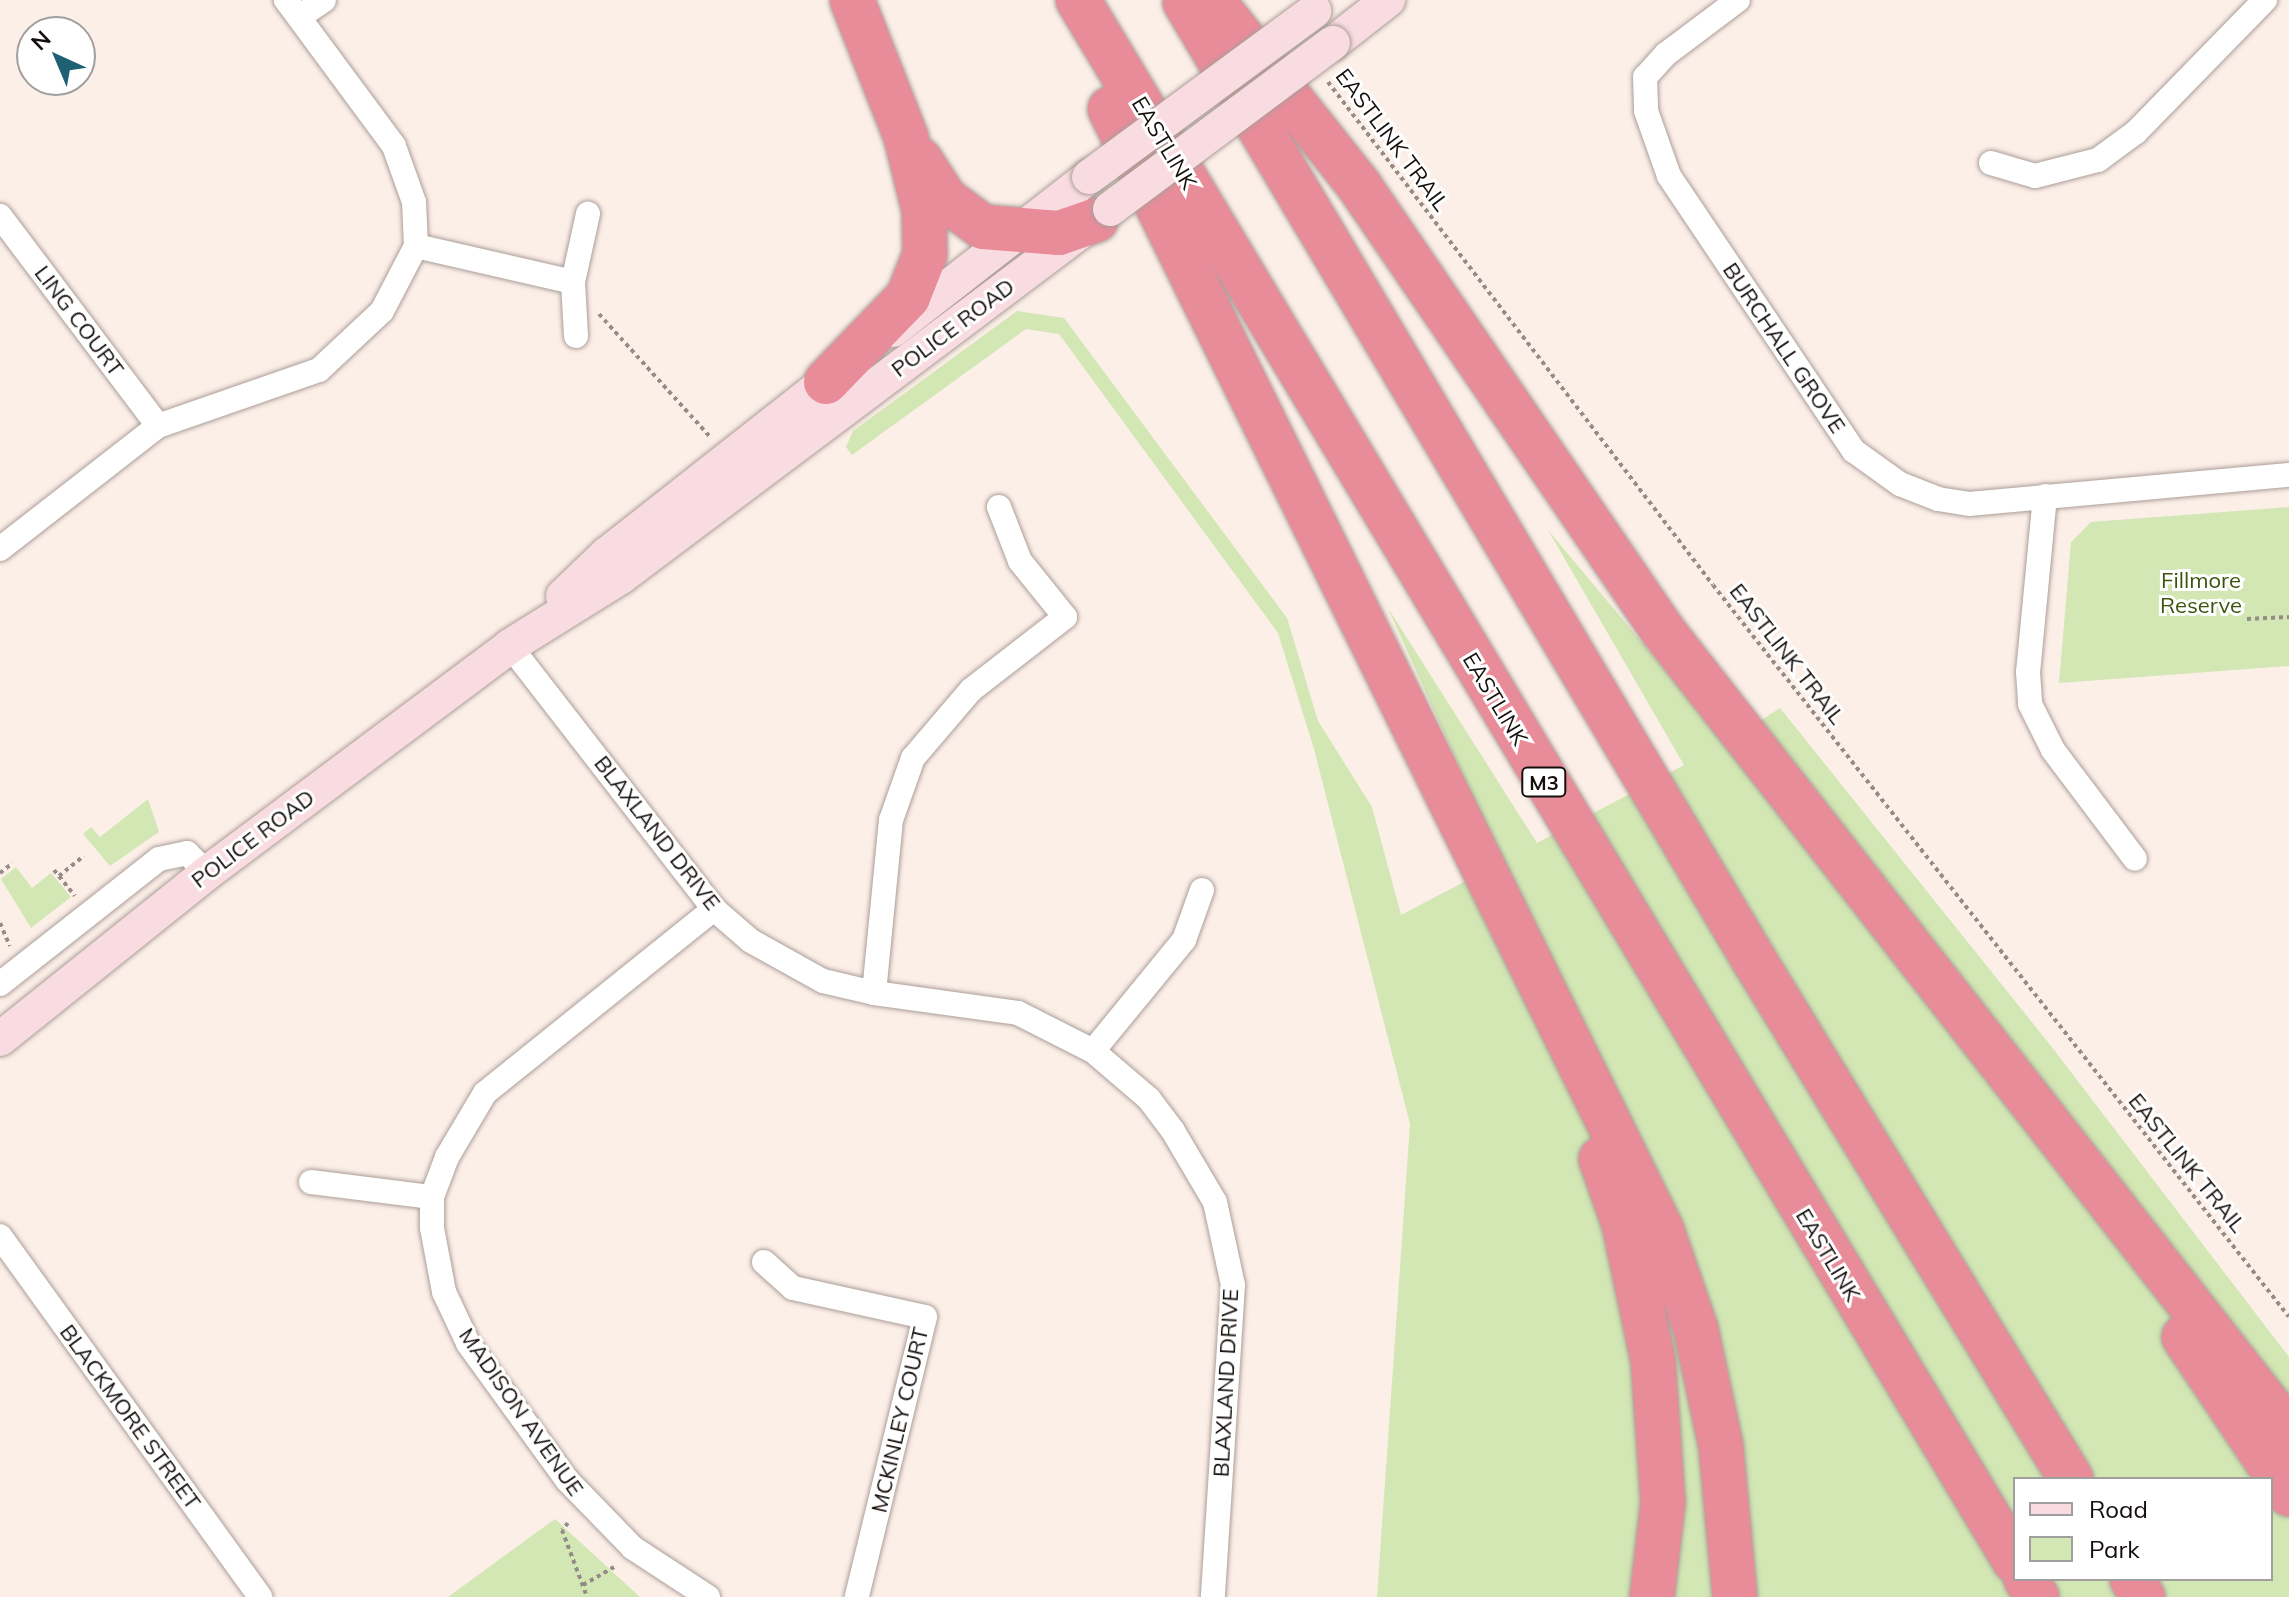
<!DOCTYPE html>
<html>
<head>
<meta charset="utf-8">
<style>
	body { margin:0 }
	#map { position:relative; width:2289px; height:1597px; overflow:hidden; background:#fcefe8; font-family:Mulish,sans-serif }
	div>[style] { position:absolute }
	.green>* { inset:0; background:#d2e7b3 }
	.path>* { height:4px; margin-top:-2px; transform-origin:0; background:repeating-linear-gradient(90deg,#958b87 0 4px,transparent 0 8px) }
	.roads { filter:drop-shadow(0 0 2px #ab9e98) drop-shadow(0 0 2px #ab9e98) }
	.street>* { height:24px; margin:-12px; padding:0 12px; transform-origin:12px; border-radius:12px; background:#fff }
	.secondary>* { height:34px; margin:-17px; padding:0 17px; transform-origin:17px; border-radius:17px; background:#f8dce1 }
	.highway>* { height:44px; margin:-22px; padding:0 22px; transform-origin:22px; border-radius:22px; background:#e98c9a }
	.bridges { filter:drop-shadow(0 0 2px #ab9e98) drop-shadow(0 0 2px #ab9e98) }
	.secondary-bridge>* { height:34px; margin:-17px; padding:0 17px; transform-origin:17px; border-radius:17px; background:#f8dce1 }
	span { translate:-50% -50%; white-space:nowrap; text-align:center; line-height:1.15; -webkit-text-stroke:6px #fff; paint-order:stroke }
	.shield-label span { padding:2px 6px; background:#fff; border:2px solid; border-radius:6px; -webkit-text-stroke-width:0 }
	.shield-label { font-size:20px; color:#140f0d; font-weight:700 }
	.street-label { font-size:22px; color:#140f0d }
	.park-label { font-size:22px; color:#3f530d }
	.legend { position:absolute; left:2013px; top:1477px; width:260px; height:104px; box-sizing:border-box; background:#fff; border:2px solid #a19f9e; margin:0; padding:10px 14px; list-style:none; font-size:24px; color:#140f0d }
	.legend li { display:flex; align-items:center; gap:16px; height:40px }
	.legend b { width:40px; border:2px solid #a19f9e }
	.north { position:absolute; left:16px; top:16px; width:80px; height:80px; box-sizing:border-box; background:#fff; border:2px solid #a19f9e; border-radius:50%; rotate:316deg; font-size:22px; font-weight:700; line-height:32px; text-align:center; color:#140f0d }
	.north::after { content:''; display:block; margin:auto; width:28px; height:36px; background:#1e6174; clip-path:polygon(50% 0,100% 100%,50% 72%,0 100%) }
</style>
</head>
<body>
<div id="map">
	<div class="green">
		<i style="clip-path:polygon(evenodd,1017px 311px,1064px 318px,1287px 618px,1318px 721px,1372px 807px,1401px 915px,1502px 862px,1388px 608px,1537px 843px,1684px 765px,1548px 530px,1726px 743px,1780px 708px,2051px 1046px,2289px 1357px,2289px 1597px,1377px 1597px,1410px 1124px,1314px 749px,1278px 633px,1059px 334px,1026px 329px,852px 455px,846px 447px,853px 431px,1017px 311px,2015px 1479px,2271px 1479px,2271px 1579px,2015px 1579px,2015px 1479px)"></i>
		<i style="clip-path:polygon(2289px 507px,2289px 666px,2059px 683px,2071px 542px,2091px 522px)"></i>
		<i style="clip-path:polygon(148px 799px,159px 832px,110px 866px,83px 834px,91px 827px,100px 837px)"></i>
		<i style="clip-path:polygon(16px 867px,32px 888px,51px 873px,71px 897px,31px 928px,1px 879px)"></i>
		<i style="clip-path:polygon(555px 1519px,640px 1597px,448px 1597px)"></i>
	</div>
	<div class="path">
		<i style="left:1328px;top:82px;width:633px;rotate:52.57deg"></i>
		<i style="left:1713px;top:585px;width:931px;rotate:51.8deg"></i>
		<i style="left:599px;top:314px;width:167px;rotate:47.9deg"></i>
		<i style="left:2247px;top:619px;width:42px;rotate:-2.7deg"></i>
		<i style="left:54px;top:870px;width:33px;rotate:51deg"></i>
		<i style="left:0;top:873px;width:16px;rotate:-38deg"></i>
		<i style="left:59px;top:876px;width:32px;rotate:-39deg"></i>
		<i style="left:0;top:923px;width:25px;rotate:67deg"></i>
		<i style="left:568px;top:1523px;width:9px;rotate:131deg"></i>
		<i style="left:562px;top:1530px;width:72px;rotate:69.5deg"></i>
		<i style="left:583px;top:1585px;width:36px;rotate:-30deg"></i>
	</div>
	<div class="roads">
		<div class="street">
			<i style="left:1738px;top:0;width:90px;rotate:143.1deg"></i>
			<i style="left:1666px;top:54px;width:31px;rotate:132deg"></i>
			<i style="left:1645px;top:77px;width:34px;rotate:88deg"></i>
			<i style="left:1646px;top:111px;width:69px;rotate:70.5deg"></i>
			<i style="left:1669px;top:176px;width:331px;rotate:56.1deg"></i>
			<i style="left:1854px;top:451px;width:57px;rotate:35.7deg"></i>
			<i style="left:1900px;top:484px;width:41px;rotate:21.5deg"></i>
			<i style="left:1938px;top:499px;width:31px;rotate:9deg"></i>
			<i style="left:1969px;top:504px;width:321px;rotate:-5.2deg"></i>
			<i style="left:299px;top:17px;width:30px;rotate:-34deg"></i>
			<i style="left:1991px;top:163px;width:46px;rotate:16.5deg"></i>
			<i style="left:2035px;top:176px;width:65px;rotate:-14.3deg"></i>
			<i style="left:2098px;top:160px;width:47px;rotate:-36.4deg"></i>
			<i style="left:2136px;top:132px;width:185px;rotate:-45.7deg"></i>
			<i style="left:0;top:216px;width:263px;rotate:53deg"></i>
			<i style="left:416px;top:246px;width:161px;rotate:12.9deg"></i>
			<i style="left:576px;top:336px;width:54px;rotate:-93.2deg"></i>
			<i style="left:573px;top:282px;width:70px;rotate:-77.6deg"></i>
			<i style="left:2045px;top:496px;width:177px;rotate:95.5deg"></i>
			<i style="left:2028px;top:672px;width:32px;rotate:86deg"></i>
			<i style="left:2030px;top:704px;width:51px;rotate:63.4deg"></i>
			<i style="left:2053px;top:750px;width:136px;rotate:53deg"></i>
			<i style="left:0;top:549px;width:200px;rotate:-37.9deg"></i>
			<i style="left:158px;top:426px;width:170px;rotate:-19.2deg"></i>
			<i style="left:319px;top:370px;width:86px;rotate:-43.1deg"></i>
			<i style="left:382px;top:311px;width:73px;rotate:-62.4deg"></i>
			<i style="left:416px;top:246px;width:44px;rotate:-92.6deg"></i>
			<i style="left:414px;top:202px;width:59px;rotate:-109.7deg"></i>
			<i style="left:394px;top:146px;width:182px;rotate:-126.5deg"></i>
			<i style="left:510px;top:646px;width:333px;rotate:52.2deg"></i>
			<i style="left:714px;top:909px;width:49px;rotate:40.9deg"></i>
			<i style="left:751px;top:941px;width:82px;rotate:29.1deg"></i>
			<i style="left:823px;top:981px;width:52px;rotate:13.2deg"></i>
			<i style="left:874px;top:993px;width:145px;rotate:7.9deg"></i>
			<i style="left:1018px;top:1013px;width:84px;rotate:26.9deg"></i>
			<i style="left:1093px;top:1051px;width:74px;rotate:40.6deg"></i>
			<i style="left:1149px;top:1099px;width:40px;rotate:53deg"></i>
			<i style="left:1173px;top:1131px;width:82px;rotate:59.4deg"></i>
			<i style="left:1215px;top:1202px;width:85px;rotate:77.8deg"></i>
			<i style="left:1233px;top:1285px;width:313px;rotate:93.7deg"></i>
			<i style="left:0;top:984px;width:202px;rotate:-38.2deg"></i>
			<i style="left:159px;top:859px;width:29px;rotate:-12deg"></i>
			<i style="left:187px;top:853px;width:28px;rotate:45deg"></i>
			<i style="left:874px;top:993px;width:174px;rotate:-84.4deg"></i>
			<i style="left:891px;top:820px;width:66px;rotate:-70.5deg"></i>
			<i style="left:913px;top:758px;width:89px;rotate:-49.5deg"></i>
			<i style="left:971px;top:690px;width:119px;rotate:-37.8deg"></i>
			<i style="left:1065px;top:617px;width:72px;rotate:-128.8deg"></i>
			<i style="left:1020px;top:561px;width:58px;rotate:-111.3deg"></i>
			<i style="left:1093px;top:1051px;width:144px;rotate:-50.7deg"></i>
			<i style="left:1184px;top:940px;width:53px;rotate:-70.2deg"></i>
			<i style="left:311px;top:1182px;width:122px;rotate:7.1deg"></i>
			<i style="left:0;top:1236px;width:445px;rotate:54.2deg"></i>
			<i style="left:764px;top:1262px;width:39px;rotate:42deg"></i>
			<i style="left:793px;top:1288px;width:135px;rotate:12.4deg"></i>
			<i style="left:925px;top:1317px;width:288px;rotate:103.7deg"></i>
			<i style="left:708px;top:1597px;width:90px;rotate:-146.8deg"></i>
			<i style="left:633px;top:1548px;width:95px;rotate:-134.1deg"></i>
			<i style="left:567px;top:1480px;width:169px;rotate:-125.9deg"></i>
			<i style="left:468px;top:1343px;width:56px;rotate:-115.2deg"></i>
			<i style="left:444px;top:1292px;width:65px;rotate:-100.6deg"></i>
			<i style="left:432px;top:1228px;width:31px;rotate:-90deg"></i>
			<i style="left:432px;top:1197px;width:43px;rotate:-69.4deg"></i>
			<i style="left:447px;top:1157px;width:74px;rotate:-59.3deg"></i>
			<i style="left:485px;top:1093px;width:294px;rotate:-38.8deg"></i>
		</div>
		<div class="secondary">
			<i style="left:1333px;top:43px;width:70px;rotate:-38deg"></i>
			<i style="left:893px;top:330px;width:249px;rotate:-38deg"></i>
			<i style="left:563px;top:596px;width:61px;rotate:-43.7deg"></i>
			<i style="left:607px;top:554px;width:303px;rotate:-38.2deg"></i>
			<i style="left:0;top:1039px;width:265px;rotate:-38.7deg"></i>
			<i style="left:207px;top:873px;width:379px;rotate:-36.8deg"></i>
			<i style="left:510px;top:646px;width:131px;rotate:-31.9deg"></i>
			<i style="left:621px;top:577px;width:584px;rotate:-36.93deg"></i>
		</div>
		<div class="highway">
			<i style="left:1078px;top:0;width:1821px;rotate:59.03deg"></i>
			<i style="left:1212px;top:0;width:238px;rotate:51.6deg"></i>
			<i style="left:1360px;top:187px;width:538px;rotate:55.69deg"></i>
			<i style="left:1663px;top:631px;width:1016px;rotate:51.96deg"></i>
			<i style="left:1185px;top:2px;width:1114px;rotate:59.29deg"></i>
			<i style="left:1754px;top:960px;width:608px;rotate:58.58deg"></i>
			<i style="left:1110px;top:109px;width:1250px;rotate:63.8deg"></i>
			<i style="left:1662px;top:1231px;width:105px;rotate:71deg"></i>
			<i style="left:1696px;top:1330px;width:120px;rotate:77.9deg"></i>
			<i style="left:1721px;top:1447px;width:151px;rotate:84.7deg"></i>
			<i style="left:920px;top:160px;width:46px;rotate:57.3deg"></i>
			<i style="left:945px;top:199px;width:47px;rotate:36.4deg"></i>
			<i style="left:983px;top:227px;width:76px;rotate:4.5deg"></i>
			<i style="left:1059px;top:233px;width:39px;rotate:-19deg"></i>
			<i style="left:826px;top:382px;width:118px;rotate:-46deg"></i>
			<i style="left:908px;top:297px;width:46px;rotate:-68.4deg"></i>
			<i style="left:925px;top:254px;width:44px;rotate:-91.3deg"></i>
			<i style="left:924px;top:210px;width:75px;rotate:-103.9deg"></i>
			<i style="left:906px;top:137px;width:147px;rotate:-111.5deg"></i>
			<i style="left:1601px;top:1159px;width:69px;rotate:70.5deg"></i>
			<i style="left:1624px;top:1224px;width:139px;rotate:78deg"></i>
			<i style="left:1653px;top:1360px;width:142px;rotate:86deg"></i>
			<i style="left:1663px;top:1502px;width:96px;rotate:96.6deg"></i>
			<i style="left:2184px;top:1337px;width:189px;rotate:56.2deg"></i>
			<i style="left:2026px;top:1579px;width:21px;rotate:59deg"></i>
			<i style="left:2132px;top:1579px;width:21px;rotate:59deg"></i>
		</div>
	</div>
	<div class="bridges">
		<div class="secondary-bridge">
			<i style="left:1089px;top:177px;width:280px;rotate:-36.4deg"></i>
			<i style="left:1110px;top:209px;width:278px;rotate:-36.7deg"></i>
		</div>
	</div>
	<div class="shield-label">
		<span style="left:1544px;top:782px">M3</span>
	</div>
	<div class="street-label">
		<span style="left:1392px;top:140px;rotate:53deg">EASTLINK TRAIL</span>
		<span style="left:1164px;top:143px;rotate:59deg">EASTLINK</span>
		<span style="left:79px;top:321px;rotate:53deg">LING COURT</span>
		<span style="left:953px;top:328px;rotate:-37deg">POLICE ROAD</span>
		<span style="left:1784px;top:348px;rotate:56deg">BURCHALL GROVE</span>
		<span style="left:1787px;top:654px;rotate:52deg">EASTLINK TRAIL</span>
		<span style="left:1495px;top:699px;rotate:59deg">EASTLINK</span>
		<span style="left:657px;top:833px;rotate:52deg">BLAXLAND DRIVE</span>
		<span style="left:253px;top:839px;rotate:-37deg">POLICE ROAD</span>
		<span style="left:2187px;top:1163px;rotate:51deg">EASTLINK TRAIL</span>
		<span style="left:1828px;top:1255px;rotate:59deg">EASTLINK</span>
		<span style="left:1226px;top:1383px;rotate:-87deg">BLAXLAND DRIVE</span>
		<span style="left:521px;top:1412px;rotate:55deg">MADISON AVENUE</span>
		<span style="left:130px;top:1417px;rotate:54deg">BLACKMORE STREET</span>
		<span style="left:900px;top:1420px;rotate:-77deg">MCKINLEY COURT</span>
	</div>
	<div class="park-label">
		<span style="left:2201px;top:593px">Fillmore<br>Reserve</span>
	</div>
	<ul class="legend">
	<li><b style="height:10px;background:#f8dce1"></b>Road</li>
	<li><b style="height:22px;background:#d2e7b3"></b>Park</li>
	</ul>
	<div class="north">N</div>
</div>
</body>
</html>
